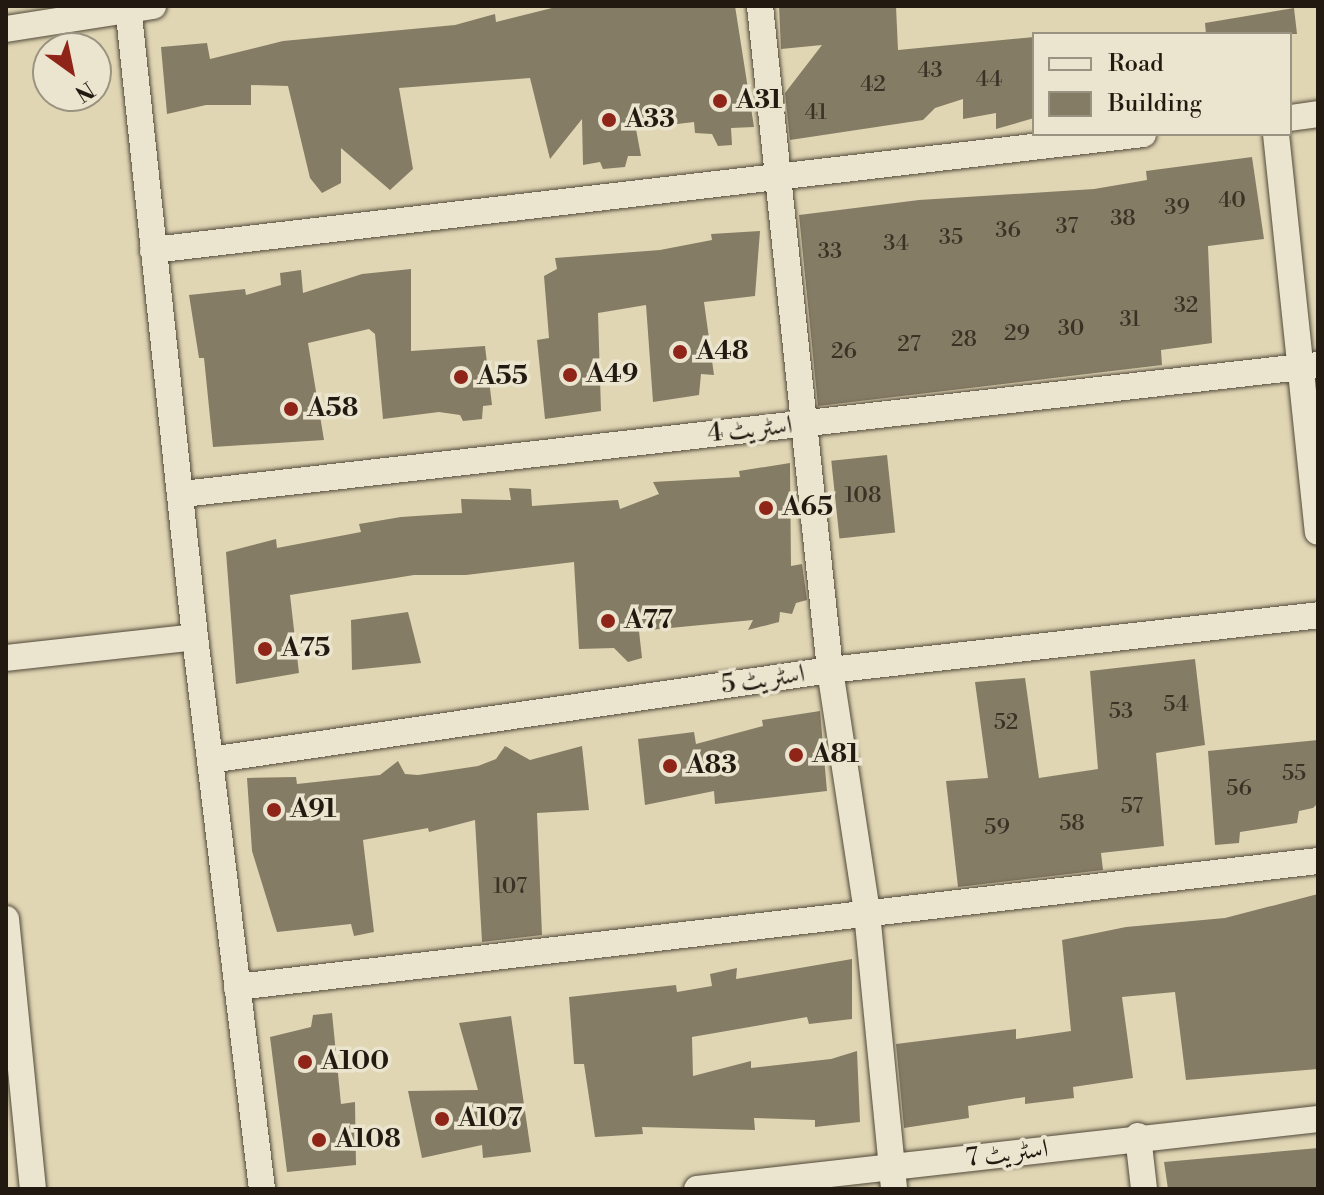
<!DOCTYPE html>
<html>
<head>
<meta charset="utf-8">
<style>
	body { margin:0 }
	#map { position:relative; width:1324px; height:1195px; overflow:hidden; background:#e0d6b4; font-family:"Libre Bodoni",Amiri,serif }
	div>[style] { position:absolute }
	.building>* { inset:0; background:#857c66; transform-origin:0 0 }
	.roads { filter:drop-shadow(0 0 2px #52493a) drop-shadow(0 0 2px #52493a) }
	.minor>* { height:26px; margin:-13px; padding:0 13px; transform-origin:13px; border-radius:13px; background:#ebe4ce }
	.dots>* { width:22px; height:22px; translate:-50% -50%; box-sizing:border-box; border:4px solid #ebe4ce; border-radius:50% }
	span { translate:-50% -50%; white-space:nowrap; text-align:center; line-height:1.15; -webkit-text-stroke:7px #ebe4ce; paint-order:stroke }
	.number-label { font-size:22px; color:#3b3226 }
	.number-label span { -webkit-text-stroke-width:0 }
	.poi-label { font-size:26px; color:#221a11; font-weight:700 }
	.left { translate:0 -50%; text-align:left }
	.street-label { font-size:26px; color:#221a11 }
	.frame { position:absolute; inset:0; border:8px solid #221a11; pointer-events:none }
	.legend { position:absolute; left:1032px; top:32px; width:260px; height:104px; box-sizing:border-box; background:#ebe4ce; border:2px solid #9b9382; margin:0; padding:10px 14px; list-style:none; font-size:24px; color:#221a11 }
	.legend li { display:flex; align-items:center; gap:16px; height:40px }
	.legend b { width:40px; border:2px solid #9b9382 }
	.north { position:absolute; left:32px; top:32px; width:80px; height:80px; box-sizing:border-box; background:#ebe4ce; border:2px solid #9b9382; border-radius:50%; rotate:147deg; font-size:22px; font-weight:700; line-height:32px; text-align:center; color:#221a11 }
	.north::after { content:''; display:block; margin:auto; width:28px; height:36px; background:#8f2418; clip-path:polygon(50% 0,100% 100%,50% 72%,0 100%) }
</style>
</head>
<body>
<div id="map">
	<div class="building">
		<i style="clip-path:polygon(560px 6px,735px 6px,754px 127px,731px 128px,732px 145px,718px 146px,712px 134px,695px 133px,694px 122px,636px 129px,641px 156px,628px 156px,625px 167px,603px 169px,600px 162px,583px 165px,582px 119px,550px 159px,530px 78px,399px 88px,413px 169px,390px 190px,341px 148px,341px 183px,322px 193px,310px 178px,288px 86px,251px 85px,251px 105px,206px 105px,167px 114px,161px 47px,207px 43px,210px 59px,283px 41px,455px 25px,495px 14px,496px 22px)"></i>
		<i style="clip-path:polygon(779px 6px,896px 6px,898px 50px,1034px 37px,1034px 118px,996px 129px,996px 113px,963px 119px,963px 99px,935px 108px,923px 120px,790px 140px,785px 93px,822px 45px,781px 49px)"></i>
		<i style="clip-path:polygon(1294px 8px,1297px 34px,1206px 34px,1205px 23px)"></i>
		<i style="clip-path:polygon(1252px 157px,1264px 239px,1208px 246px,1212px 343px,1161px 350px,1162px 365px,818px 406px,799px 215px,919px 200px,1094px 189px,1147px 180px,1146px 171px)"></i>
		<i style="clip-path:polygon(760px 231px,755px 296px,704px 302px,714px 375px,701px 374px,699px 395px,653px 402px,646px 305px,598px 313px,601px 411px,545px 419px,537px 340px,549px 338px,544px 276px,557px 269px,555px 258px,660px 250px,712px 240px,711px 234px)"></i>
		<i style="clip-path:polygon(411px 269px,411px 351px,485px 346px,492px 405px,483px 406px,482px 419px,463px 421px,460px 415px,439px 412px,383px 419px,375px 334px,369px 329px,308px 343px,324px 440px,213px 447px,204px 358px,199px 358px,189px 295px,245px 289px,246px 295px,281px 285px,280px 273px,301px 270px,303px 293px,362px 274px)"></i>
		<i style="left:887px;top:455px;width:78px;height:56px;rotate:84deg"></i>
		<i style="clip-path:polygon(790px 463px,791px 566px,802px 564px,807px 600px,796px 603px,792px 614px,780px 612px,779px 622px,748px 630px,753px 620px,639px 631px,642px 658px,628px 662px,614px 648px,579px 649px,574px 562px,466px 575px,414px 575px,290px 595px,299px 673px,236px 684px,226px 552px,276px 539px,277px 548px,361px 532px,359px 524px,401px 517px,462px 513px,461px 499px,511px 500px,509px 488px,531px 489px,532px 506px,618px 500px,620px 509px,659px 494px,653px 482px,740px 477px,739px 471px)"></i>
		<i style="clip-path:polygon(408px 612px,421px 663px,352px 670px,351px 620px)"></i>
		<i style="clip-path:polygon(1195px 659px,1205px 745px,1156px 753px,1164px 846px,1101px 853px,1103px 870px,958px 887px,946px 781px,988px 778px,975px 682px,1025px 678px,1039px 778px,1098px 769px,1090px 671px)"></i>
		<i style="clip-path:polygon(820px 711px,827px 791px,715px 804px,714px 791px,645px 805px,638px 739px,694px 732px,696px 744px,763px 726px,762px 720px)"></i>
		<i style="clip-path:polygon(1318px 740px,1318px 803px,1313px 808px,1299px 811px,1297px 823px,1240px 832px,1239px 843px,1215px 845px,1208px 751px)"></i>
		<i style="clip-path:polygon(505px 746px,530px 760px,582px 746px,589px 810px,537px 813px,542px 935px,482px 942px,475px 820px,429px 832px,428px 828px,363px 840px,374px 932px,354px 936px,351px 924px,277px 932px,252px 851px,247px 778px,296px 777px,297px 784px,380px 775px,398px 761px,405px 774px,418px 775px,478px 766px,496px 759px)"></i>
		<i style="clip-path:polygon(1318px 894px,1318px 1069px,1186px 1080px,1175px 992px,1122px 997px,1133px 1078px,1073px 1087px,1074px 1098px,1025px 1104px,1025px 1097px,968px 1106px,969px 1118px,904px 1128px,896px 1044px,1016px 1029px,1016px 1039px,1071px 1031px,1062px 940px,1126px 927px,1225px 918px)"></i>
		<i style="clip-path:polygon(852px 959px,852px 1019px,809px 1024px,807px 1017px,692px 1037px,693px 1076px,751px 1061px,751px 1068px,831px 1059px,857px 1051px,860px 1122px,815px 1127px,815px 1120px,754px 1118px,755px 1130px,642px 1127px,643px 1134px,595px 1137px,584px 1064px,574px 1064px,569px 997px,676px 985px,677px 992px,712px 986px,710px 974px,737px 968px,736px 979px)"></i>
		<i style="clip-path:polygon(332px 1013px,341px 1104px,355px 1102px,356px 1165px,287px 1172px,270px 1037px,311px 1027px,313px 1015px)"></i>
		<i style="clip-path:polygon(511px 1016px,531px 1152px,483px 1158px,482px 1145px,422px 1158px,408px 1091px,478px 1090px,459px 1023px)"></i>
		<i style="clip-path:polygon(1318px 1148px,1318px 1189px,1168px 1189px,1164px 1162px)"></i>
	</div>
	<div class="roads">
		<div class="minor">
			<i style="left:128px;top:6px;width:635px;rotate:83.94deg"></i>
			<i style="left:195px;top:637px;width:556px;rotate:83.08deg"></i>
			<i style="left:760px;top:6px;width:668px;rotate:83.98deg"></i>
			<i style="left:830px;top:670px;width:246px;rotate:81.3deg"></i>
			<i style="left:867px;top:913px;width:277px;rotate:84.4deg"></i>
			<i style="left:6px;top:29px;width:149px;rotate:-8.9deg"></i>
			<i style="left:1290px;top:118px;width:28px;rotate:-8deg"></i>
			<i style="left:1276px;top:134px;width:400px;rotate:84deg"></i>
			<i style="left:153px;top:250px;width:997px;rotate:-6.68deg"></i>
			<i style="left:183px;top:494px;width:1142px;rotate:-6.48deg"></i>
			<i style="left:6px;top:658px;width:190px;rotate:-6.3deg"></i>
			<i style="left:210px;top:760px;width:626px;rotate:-8.26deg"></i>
			<i style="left:830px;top:670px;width:491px;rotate:-6.4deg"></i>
			<i style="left:6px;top:919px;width:271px;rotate:84.3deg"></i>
			<i style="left:237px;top:987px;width:1088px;rotate:-6.65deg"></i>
			<i style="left:1138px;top:1136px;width:53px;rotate:83.5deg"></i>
			<i style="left:697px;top:1189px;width:625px;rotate:-6.43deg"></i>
		</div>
	</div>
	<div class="dots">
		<i style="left:720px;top:101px;background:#8f2418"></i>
		<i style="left:609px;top:120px;background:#8f2418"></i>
		<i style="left:680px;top:352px;background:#8f2418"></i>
		<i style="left:570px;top:375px;background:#8f2418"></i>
		<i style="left:461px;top:377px;background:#8f2418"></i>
		<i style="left:291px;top:409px;background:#8f2418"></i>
		<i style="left:766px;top:508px;background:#8f2418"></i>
		<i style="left:608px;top:621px;background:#8f2418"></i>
		<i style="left:265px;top:649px;background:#8f2418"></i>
		<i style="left:796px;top:755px;background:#8f2418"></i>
		<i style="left:670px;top:766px;background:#8f2418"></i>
		<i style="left:274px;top:810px;background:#8f2418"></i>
		<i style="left:305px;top:1062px;background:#8f2418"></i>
		<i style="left:442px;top:1119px;background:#8f2418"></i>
		<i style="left:319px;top:1140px;background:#8f2418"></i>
	</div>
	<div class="number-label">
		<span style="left:930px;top:71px">43</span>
		<span style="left:989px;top:80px">44</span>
		<span style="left:873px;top:85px">42</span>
		<span style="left:816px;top:113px">41</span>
		<span style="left:1232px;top:201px">40</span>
		<span style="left:1177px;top:208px">39</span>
		<span style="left:1123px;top:219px">38</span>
		<span style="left:1067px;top:227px">37</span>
		<span style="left:1008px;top:231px">36</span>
		<span style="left:951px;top:238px">35</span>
		<span style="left:896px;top:244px">34</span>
		<span style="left:830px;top:252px">33</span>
		<span style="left:1186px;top:306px">32</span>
		<span style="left:1130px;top:320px">31</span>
		<span style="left:1071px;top:329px">30</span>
		<span style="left:1017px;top:334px">29</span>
		<span style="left:964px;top:340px">28</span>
		<span style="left:909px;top:345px">27</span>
		<span style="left:844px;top:352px">26</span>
		<span style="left:863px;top:496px">108</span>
		<span style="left:1176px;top:705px">54</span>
		<span style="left:1121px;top:712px">53</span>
		<span style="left:1006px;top:723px">52</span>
		<span style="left:1294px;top:774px">55</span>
		<span style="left:1239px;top:789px">56</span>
		<span style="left:1132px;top:807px">57</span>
		<span style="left:1072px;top:824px">58</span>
		<span style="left:997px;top:828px">59</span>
		<span style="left:510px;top:887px">107</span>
	</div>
	<div class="poi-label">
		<span class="left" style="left:736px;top:101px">A31</span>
		<span class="left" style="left:625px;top:120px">A33</span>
		<span class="left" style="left:696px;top:352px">A48</span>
		<span class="left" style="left:586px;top:375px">A49</span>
		<span class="left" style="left:477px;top:377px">A55</span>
		<span class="left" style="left:307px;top:409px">A58</span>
		<span class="left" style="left:782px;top:508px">A65</span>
		<span class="left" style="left:624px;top:621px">A77</span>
		<span class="left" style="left:281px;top:649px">A75</span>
		<span class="left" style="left:812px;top:755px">A81</span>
		<span class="left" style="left:686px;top:766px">A83</span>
		<span class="left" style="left:290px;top:810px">A91</span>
		<span class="left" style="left:321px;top:1062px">A100</span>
		<span class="left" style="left:458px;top:1119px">A107</span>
		<span class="left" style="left:335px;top:1140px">A108</span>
	</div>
	<div class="street-label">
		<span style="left:750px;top:430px;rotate:-6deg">اسٹریٹ 4</span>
		<span style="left:763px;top:680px;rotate:-8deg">اسٹریٹ 5</span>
		<span style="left:1007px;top:1154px;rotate:-7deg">اسٹریٹ 7</span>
	</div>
	<div class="frame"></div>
	<ul class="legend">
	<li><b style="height:10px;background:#ebe4ce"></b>Road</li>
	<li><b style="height:22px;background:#857c66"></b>Building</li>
	</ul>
	<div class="north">N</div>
</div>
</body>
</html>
